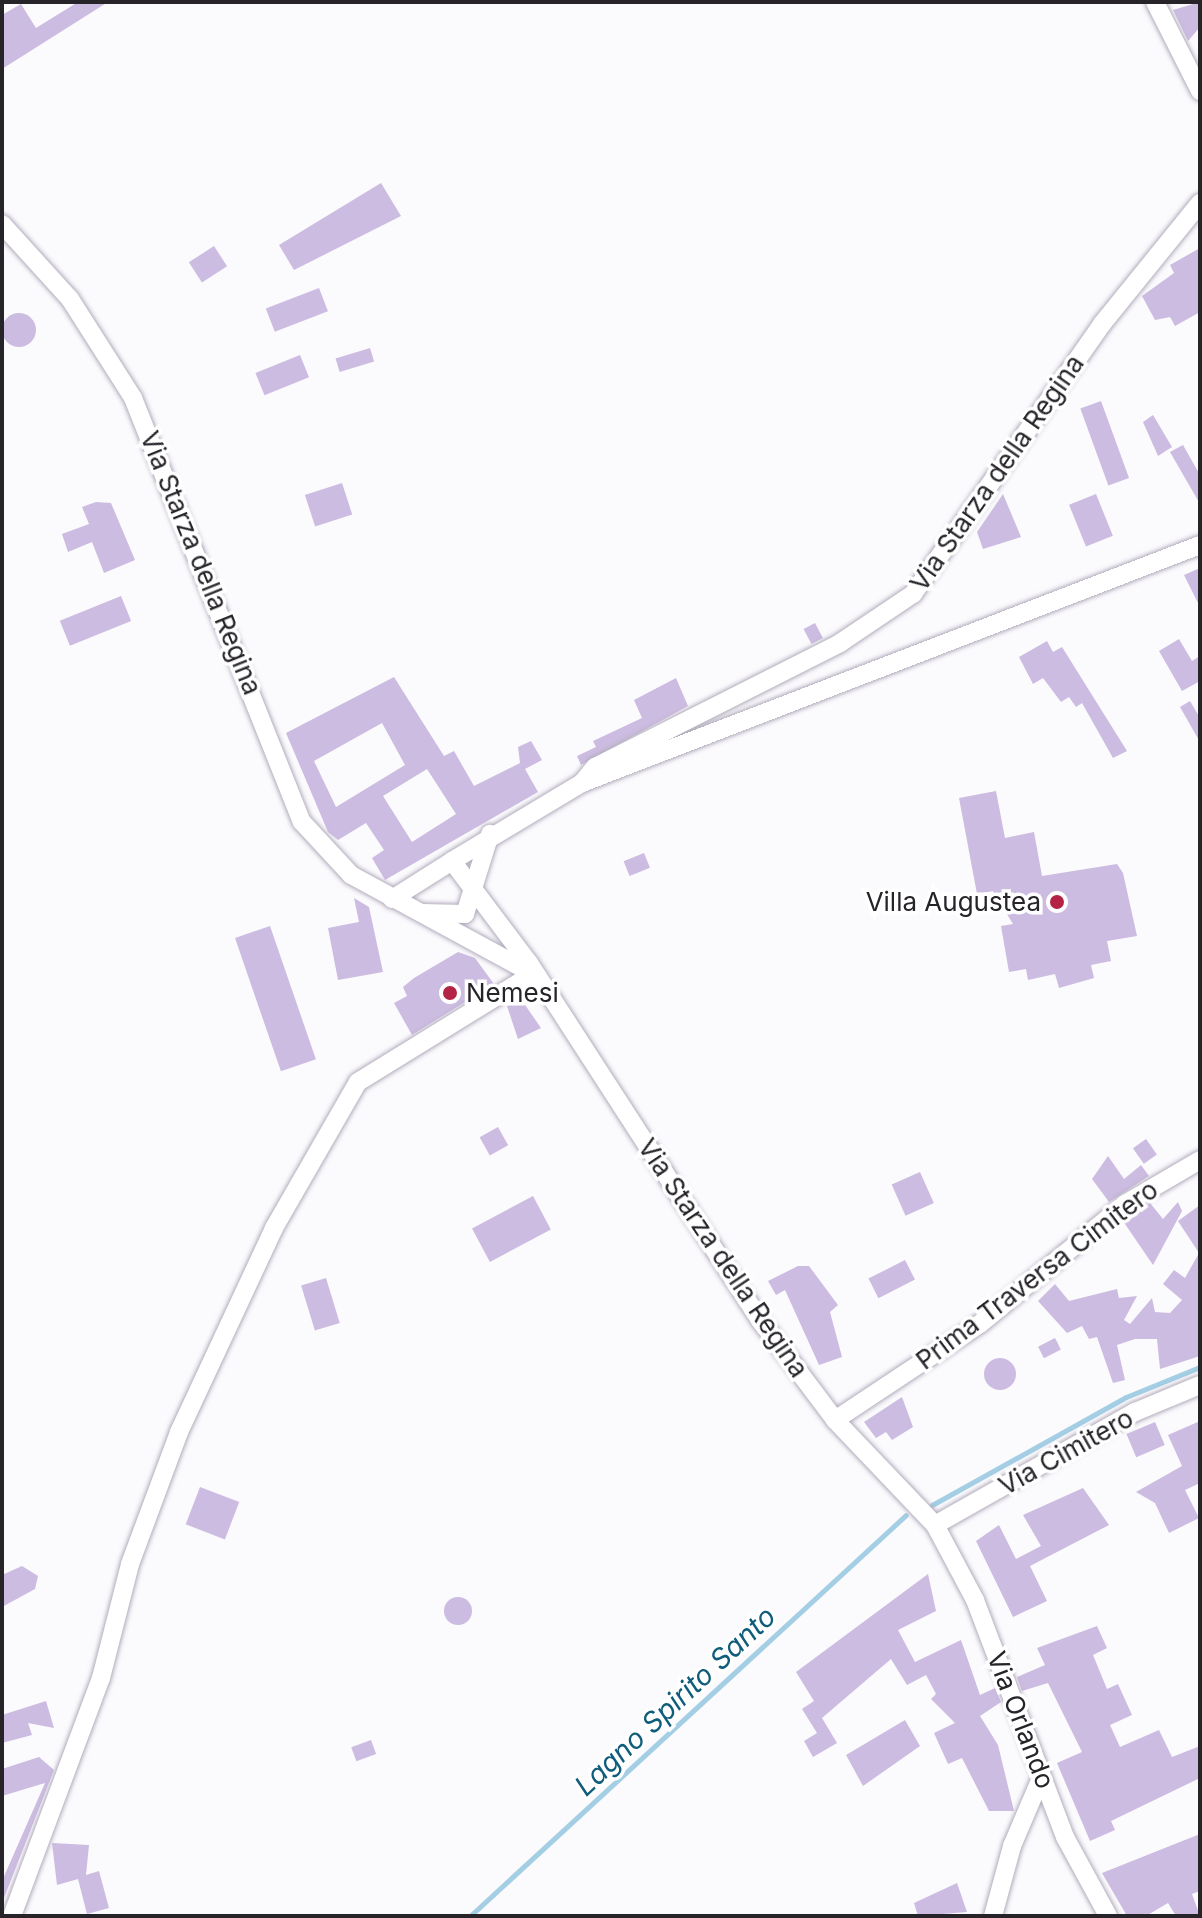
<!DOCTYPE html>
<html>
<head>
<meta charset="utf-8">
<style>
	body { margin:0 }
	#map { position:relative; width:1202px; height:1918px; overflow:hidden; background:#fbfafd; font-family:Inter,sans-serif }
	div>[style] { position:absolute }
	.stream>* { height:5px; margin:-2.5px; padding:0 2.5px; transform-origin:2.5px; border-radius:2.5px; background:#a3cee4 }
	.building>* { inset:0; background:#ccbce1; transform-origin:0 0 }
	.round { border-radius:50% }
	.roads { filter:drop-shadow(0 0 2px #b2acbc) drop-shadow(0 0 2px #b2acbc) }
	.street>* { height:18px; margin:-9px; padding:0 9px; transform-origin:9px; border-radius:9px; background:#fff }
	.dots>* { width:22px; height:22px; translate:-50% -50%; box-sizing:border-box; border:4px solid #fff; border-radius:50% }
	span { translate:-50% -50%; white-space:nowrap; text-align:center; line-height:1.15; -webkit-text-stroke:7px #fff; paint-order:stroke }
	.street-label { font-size:26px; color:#262329 }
	.poi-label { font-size:26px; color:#262329 }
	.right { translate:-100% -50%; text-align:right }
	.left { translate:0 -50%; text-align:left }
	.water-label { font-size:28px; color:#0f5d7b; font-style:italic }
	.frame { position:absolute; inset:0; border:4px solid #262329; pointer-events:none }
</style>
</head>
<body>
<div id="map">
	<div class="stream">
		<i style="left:932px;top:1505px;width:222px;rotate:-29.1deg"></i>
		<i style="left:1126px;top:1397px;width:80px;rotate:-22.1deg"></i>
		<i style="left:470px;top:1916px;width:592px;rotate:-42.61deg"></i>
	</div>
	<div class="building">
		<i style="clip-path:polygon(78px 2px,108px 2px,2px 69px,2px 15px,21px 4px,36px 28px)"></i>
		<i style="clip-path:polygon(1200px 2px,1200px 27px,1188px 41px,1173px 10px)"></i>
		<i style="clip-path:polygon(381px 183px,401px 216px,294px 270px,279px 245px)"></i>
		<i style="left:214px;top:246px;width:24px;height:30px;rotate:57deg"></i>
		<i style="clip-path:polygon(1200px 248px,1200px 312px,1175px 326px,1170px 317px,1155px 320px,1142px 296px,1174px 273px,1170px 265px)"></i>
		<i style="left:319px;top:288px;width:25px;height:57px;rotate:69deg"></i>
		<i class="round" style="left:2px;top:313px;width:34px;height:34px"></i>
		<i style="left:370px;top:348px;width:14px;height:36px;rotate:73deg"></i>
		<i style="left:300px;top:355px;width:24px;height:48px;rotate:68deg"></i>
		<i style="left:1101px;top:401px;width:82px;height:22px;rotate:70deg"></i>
		<i style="clip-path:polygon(1153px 415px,1172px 447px,1158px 456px,1143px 422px)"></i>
		<i style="clip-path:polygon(1183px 445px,1200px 475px,1200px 504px,1170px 452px)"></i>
		<i style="left:342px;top:483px;width:33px;height:39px;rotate:72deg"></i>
		<i style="clip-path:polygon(1003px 494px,1021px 537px,983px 549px,977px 532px)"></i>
		<i style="left:1096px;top:494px;width:45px;height:29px;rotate:68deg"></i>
		<i style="clip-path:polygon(96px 502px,111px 503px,135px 560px,104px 573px,92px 542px,68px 552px,62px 534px,89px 524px,82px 507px)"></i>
		<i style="clip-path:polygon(1200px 568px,1200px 607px,1184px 575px)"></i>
		<i style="left:121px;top:596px;width:27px;height:66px;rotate:68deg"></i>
		<i style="left:815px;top:623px;width:17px;height:13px;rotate:62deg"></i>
		<i style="clip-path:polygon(1179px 639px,1192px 661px,1200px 656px,1200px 681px,1182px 691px,1159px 651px)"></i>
		<i style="clip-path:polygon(1047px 641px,1053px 652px,1062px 647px,1127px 751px,1113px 758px,1082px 703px,1076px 707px,1069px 697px,1061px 702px,1043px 678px,1033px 684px,1019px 657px)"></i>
		<i style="clip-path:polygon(evenodd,394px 677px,444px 756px,454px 751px,474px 786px,520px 763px,518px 747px,531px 741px,542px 760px,525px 769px,538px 792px,385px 880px,372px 858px,384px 850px,366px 823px,338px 840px,328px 832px,286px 733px,394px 677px,382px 723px,405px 765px,336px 807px,314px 761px,382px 723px,394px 677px,427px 769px,456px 814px,412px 842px,383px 796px,427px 769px)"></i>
		<i style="clip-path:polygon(676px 678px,688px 706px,581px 765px,577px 756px,596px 747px,593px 741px,642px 718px,634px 700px)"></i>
		<i style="clip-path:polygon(1190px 701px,1200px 718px,1200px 742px,1180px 707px)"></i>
		<i style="clip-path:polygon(996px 791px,1005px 838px,1034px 832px,1042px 876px,1117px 864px,1123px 873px,1137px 936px,1107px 941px,1111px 961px,1091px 965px,1094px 978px,1059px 988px,1055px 974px,1028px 980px,1026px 969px,1009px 972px,1001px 926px,1013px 924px,993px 891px,977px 894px,959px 798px)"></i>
		<i style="left:644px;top:853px;width:16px;height:22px;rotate:68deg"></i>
		<i style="clip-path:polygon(354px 898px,369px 907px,383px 972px,338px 980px,328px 928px,359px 922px)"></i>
		<i style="left:270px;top:926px;width:141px;height:37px;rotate:71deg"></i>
		<i style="clip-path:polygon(458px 952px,475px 958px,494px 984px,412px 1035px,394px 1003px,407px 996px,403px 987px,414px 978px)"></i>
		<i style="clip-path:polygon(521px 999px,541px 1028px,518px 1039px,507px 1006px)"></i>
		<i style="left:498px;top:1127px;width:21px;height:21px;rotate:61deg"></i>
		<i style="left:1146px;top:1139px;width:19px;height:16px;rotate:55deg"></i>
		<i style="clip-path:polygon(1108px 1156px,1124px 1179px,1141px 1165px,1149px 1176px,1109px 1202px,1092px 1179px)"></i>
		<i style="left:920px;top:1172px;width:34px;height:31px;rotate:66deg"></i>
		<i style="left:533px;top:1196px;width:38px;height:69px;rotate:62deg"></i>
		<i style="clip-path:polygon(1178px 1202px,1182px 1211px,1153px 1265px,1123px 1221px,1150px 1203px,1163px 1219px)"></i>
		<i style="clip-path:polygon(1200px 1205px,1200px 1356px,1160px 1369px,1157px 1339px,1135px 1339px,1117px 1345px,1125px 1380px,1113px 1383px,1097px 1337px,1089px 1339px,1082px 1326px,1067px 1333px,1038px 1301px,1055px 1284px,1069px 1301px,1117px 1289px,1119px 1298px,1137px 1296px,1124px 1320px,1130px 1324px,1152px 1298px,1155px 1312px,1170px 1313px,1182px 1300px,1163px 1284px,1174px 1270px,1185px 1278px,1199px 1253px,1178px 1221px)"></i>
		<i style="left:905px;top:1260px;width:22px;height:41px;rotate:63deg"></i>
		<i style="clip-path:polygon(798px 1266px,809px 1266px,838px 1305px,830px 1312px,842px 1357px,819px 1365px,785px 1290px,776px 1295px,768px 1281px)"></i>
		<i style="left:326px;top:1278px;width:47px;height:26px;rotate:73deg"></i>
		<i style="left:1055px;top:1338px;width:13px;height:19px;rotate:63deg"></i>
		<i class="round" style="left:984px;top:1358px;width:32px;height:32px"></i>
		<i style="clip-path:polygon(902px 1397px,913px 1427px,892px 1440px,886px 1432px,876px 1438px,864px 1422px)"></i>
		<i style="clip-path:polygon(1200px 1421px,1200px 1483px,1185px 1490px,1199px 1518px,1169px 1533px,1155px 1503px,1136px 1492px,1182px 1466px,1168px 1435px)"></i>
		<i style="left:1155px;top:1422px;width:25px;height:31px;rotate:67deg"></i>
		<i style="left:200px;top:1487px;width:42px;height:40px;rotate:21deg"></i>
		<i style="clip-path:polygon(1083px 1488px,1109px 1525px,1030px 1566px,1047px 1601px,1013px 1617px,976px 1541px,999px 1525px,1016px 1559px,1041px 1546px,1023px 1515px)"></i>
		<i style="clip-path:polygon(22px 1566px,38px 1576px,35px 1589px,2px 1607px,2px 1575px)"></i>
		<i style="clip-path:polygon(928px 1574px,936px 1611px,898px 1630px,915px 1662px,961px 1640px,980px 1695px,995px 1688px,1001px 1702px,980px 1716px,998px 1745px,1014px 1811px,989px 1811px,962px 1758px,948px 1764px,934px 1733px,955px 1723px,931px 1699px,936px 1694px,926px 1675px,907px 1685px,891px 1659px,822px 1718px,837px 1743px,813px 1757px,804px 1741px,817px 1733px,802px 1709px,814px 1701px,796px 1672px)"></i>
		<i class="round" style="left:444px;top:1597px;width:28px;height:28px"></i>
		<i style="clip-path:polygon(1097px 1626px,1107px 1648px,1093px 1655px,1107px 1689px,1118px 1684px,1132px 1715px,1110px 1725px,1120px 1747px,1159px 1730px,1172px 1757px,1200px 1746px,1200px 1778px,1111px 1821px,1115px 1830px,1090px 1841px,1057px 1763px,1082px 1752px,1048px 1683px,1022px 1691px,1017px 1677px,1045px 1665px,1037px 1648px)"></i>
		<i style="clip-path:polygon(46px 1701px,54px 1728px,28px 1723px,32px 1735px,2px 1743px,2px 1715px)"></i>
		<i style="clip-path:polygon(905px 1720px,920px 1746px,863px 1786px,846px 1755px)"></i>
		<i style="left:371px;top:1740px;width:15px;height:21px;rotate:70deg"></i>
		<i style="clip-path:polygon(39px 1757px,54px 1770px,2px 1903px,2px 1881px,45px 1783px,2px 1796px,2px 1769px)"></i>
		<i style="clip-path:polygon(1200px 1834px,1200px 1891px,1192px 1894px,1200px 1916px,1176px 1916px,1168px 1903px,1146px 1916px,1127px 1916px,1102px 1873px)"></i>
		<i style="clip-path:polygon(52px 1843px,89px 1845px,86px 1875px,99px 1871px,109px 1908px,87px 1914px,78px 1879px,57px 1885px)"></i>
		<i style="clip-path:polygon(957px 1883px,967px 1912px,918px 1916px,914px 1903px)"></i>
	</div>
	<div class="roads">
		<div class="street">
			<i style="left:1155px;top:2px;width:100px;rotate:63.2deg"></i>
			<i style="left:2px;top:224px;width:101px;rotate:47.8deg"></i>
			<i style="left:70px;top:299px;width:117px;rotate:57.5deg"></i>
			<i style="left:133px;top:398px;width:456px;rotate:68.3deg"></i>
			<i style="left:302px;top:822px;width:72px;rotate:47.2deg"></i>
			<i style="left:351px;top:875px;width:207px;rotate:28.5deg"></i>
			<i style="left:582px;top:783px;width:21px;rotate:-51deg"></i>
			<i style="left:595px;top:767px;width:275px;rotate:-26.8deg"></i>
			<i style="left:840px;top:643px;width:88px;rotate:-33.9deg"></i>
			<i style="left:913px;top:594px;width:330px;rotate:-55deg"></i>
			<i style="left:1102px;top:324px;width:156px;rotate:-51deg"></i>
			<i style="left:452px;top:861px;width:152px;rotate:-31deg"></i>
			<i style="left:582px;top:783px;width:662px;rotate:-21.06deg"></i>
			<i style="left:392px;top:899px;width:71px;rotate:-32.3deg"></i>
			<i style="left:452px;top:861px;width:128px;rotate:53deg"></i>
			<i style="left:529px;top:963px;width:425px;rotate:57.1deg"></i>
			<i style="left:760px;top:1320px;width:125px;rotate:53.1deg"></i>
			<i style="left:835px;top:1420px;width:145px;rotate:46.4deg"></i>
			<i style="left:935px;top:1525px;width:85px;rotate:61.9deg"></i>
			<i style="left:975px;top:1600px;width:254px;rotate:69.2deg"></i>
			<i style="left:1065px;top:1837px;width:90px;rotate:61.4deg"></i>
			<i style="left:422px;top:913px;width:43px;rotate:1.3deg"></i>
			<i style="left:465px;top:914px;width:84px;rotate:-72.6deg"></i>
			<i style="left:835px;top:1420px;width:175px;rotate:-33.6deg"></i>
			<i style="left:981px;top:1323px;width:187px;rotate:-39.6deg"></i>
			<i style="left:1125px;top:1204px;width:87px;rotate:-30.4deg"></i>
			<i style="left:935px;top:1525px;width:230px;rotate:-29.5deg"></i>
			<i style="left:1135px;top:1412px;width:70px;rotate:-22.6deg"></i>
			<i style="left:12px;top:1916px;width:254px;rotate:-69.5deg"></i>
			<i style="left:101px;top:1678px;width:118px;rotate:-75.7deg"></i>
			<i style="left:130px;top:1564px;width:141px;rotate:-69.6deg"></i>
			<i style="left:179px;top:1432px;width:225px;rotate:-65deg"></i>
			<i style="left:274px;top:1228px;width:168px;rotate:-60.1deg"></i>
			<i style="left:358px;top:1082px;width:206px;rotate:-31.7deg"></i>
			<i style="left:993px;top:1916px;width:73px;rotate:-74.8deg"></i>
			<i style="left:1012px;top:1846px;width:74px;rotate:-66.9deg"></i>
		</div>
	</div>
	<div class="dots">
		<i style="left:1057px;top:902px;background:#b42245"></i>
		<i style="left:450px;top:993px;background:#b42245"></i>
	</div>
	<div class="street-label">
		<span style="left:997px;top:473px;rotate:-55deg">Via Starza della Regina</span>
		<span style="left:201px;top:563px;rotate:68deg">Via Starza della Regina</span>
		<span style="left:723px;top:1258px;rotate:56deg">Via Starza della Regina</span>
		<span style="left:1037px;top:1275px;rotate:-37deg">Prima Traversa Cimitero</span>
		<span style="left:1066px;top:1452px;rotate:-29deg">Via Cimitero</span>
		<span style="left:1021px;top:1720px;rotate:69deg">Via Orlando</span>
	</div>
	<div class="poi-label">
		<span class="right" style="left:1041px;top:902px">Villa Augustea</span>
		<span class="left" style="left:466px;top:993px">Nemesi</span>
	</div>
	<div class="water-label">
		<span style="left:675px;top:1701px;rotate:-43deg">Lagno Spirito Santo</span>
	</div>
	<div class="frame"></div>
</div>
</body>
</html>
